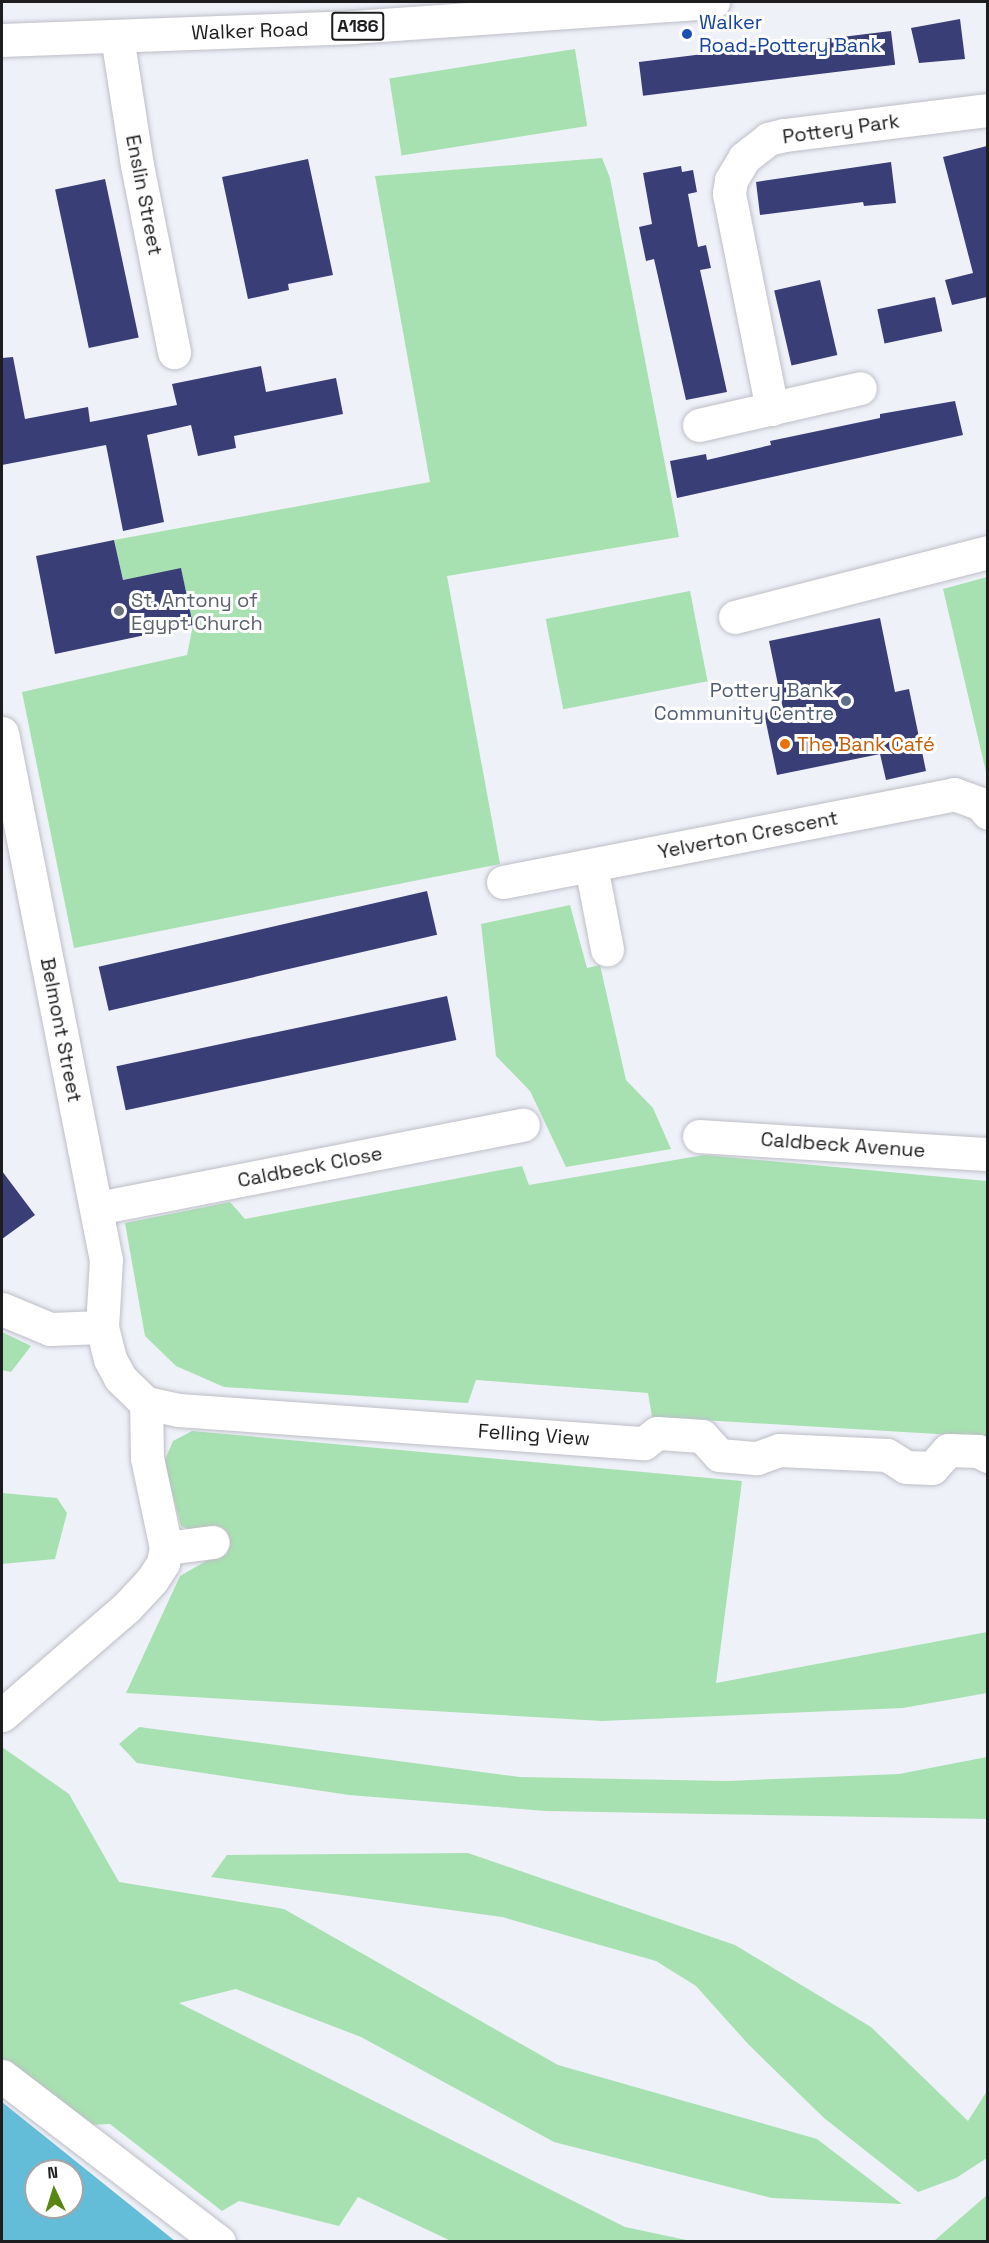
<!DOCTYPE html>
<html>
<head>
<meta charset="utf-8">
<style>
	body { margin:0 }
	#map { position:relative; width:989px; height:2243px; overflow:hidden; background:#eff1f9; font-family:"Space Grotesk",sans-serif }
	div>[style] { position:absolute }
	.green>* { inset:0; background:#a7e1b1; transform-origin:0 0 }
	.water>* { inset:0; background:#63bdd9 }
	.building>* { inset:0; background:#3a3e77; transform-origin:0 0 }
	.roads { filter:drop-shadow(0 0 2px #bdbec6) drop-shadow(0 0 2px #bdbec6) }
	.minor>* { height:33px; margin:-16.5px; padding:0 16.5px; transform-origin:16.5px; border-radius:16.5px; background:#fff }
	.major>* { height:33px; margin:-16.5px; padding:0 16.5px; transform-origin:16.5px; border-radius:16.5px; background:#fff }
	.dots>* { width:16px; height:16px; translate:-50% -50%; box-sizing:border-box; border:3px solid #fff; border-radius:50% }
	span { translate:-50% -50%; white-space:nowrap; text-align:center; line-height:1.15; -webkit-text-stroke:6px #fff; paint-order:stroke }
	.shield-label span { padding:2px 4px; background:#fff; border:2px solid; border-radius:4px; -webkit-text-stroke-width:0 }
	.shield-label { font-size:18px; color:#1d1d20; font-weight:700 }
	.transit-label { font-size:20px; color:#164399 }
	.left { translate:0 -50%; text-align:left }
	.street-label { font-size:20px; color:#1d1d20 }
	.worship-label { font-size:20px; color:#5b616d }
	.service-label { font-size:20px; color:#4e5e75 }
	.right { translate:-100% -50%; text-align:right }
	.food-label { font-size:20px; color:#c56008 }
	.frame { position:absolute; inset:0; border:3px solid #1d1d20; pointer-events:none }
	.north { position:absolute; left:24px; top:2159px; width:60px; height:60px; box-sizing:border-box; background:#fff; border:2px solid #a5a5a6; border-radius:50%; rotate:356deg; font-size:16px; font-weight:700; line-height:24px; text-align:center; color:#1d1d20 }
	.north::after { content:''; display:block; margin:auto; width:21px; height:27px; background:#598513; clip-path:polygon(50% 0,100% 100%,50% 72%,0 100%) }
</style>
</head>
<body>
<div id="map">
	<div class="green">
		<i style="left:575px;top:49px;width:78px;height:188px;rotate:81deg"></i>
		<i style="clip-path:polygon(602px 158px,610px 178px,679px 537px,447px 576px,500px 864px,74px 948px,22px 692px,187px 655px,193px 625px,181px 569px,123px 580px,114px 540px,430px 482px,375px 176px)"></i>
		<i style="clip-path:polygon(987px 577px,988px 577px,987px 776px,943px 589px)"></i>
		<i style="left:690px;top:591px;width:92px;height:147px;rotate:79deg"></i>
		<i style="clip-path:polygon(570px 905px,587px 968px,600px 965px,626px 1080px,653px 1108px,671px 1149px,566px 1167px,530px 1091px,496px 1056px,481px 924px)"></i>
		<i style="clip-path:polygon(704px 1155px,987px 1181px,987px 1437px,652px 1417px,648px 1393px,476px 1380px,468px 1403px,224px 1387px,176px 1366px,145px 1336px,125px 1223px,230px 1202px,245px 1219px,522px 1166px,529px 1185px)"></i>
		<i style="clip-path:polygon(2px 1332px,31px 1346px,11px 1372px,2px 1370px)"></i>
		<i style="clip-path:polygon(192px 1431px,742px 1481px,716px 1683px,987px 1632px,987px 1693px,903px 1708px,602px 1721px,126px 1693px,180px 1576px,225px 1550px,227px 1531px,195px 1532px,181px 1526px,164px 1462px,173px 1441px)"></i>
		<i style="clip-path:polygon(2px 1493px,57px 1498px,67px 1513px,55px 1559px,2px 1564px)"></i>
		<i style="clip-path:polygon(139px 1727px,520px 1777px,727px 1781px,899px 1774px,987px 1757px,987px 1819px,546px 1811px,349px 1795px,137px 1763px,119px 1744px)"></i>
		<i style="clip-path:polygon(2px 1747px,69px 1794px,119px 1882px,284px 1909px,558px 2065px,817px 2139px,902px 2204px,772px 2198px,554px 2142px,361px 2037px,236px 1989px,179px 2003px,625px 2227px,691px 2241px,451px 2241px,358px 2197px,339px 2226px,239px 2201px,222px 2211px,110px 2124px,88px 2125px,2px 2063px)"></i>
		<i style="clip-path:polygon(468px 1853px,735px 1945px,871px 2027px,968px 2121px,987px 2091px,987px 2158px,956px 2178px,918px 2192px,824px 2118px,749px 2045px,696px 1986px,656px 1961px,502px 1917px,211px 1877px,227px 1855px)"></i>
		<i style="clip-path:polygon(987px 2195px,987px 2241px,934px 2241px)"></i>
	</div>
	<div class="water">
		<i style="clip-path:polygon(evenodd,2px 2102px,175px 2241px,2px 2241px,2px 2102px,36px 2171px,72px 2171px,72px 2207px,36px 2207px,36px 2171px)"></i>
	</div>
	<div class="building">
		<i style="clip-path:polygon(960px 19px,965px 59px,919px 63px,911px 28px)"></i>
		<i style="left:891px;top:31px;width:34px;height:254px;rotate:83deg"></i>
		<i style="clip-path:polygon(987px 146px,987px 297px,952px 305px,945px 280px,973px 273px,943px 157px)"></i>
		<i style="clip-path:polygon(308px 159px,333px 275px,288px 284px,289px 290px,248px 299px,222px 177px)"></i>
		<i style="clip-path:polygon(891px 162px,896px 203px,864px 206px,863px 202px,760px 215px,756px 182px)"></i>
		<i style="clip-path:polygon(681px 166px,682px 172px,693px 170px,697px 192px,688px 194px,698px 247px,706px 245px,711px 268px,700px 270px,727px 392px,686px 400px,654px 259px,646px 261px,639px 227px,652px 224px,643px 173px)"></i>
		<i style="left:105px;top:179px;width:162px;height:51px;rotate:78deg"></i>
		<i style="left:820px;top:280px;width:77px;height:47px;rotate:77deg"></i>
		<i style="left:935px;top:297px;width:35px;height:59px;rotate:78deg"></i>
		<i style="clip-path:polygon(13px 357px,25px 419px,88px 407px,90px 422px,177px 405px,172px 384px,261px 366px,266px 392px,336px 378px,343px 414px,234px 436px,236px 448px,198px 456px,191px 425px,147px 435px,164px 522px,123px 531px,106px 445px,2px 465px,2px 358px)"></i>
		<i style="clip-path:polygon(955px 401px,963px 435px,677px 498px,670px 461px,706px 454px,707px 460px,771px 445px,770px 441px,880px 418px,880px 414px)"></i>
		<i style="clip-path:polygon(114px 540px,123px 580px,181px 568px,193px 625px,55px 654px,36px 556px)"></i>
		<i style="clip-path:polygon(880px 618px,895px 692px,909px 689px,926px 771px,886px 780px,880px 754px,777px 775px,764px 713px,783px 709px,769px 641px)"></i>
		<i style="left:427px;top:891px;width:45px;height:337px;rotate:77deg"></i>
		<i style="left:447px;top:996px;width:45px;height:338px;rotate:78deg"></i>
		<i style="clip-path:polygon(2px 1171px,35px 1215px,2px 1239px)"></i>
	</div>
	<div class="roads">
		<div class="minor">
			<i style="left:117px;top:36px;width:131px;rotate:81.2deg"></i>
			<i style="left:137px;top:165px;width:191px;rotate:78.8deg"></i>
			<i style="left:772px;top:409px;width:220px;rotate:-101.3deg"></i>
			<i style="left:729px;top:193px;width:13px;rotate:-81deg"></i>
			<i style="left:731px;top:180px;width:26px;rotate:-59deg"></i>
			<i style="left:744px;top:158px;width:31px;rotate:-38deg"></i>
			<i style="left:768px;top:139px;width:16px;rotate:-14deg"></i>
			<i style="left:784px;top:135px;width:206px;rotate:-7deg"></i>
			<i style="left:699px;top:425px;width:165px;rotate:-12.9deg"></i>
			<i style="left:735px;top:617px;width:261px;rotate:-14.4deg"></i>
			<i style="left:2px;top:733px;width:537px;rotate:78.84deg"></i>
			<i style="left:106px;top:1260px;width:67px;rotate:93.4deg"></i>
			<i style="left:102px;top:1327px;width:33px;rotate:76deg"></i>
			<i style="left:110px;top:1359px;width:21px;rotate:62deg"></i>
			<i style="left:120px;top:1378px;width:36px;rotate:44deg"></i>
			<i style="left:146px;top:1403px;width:34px;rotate:12deg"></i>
			<i style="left:179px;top:1410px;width:466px;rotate:4.1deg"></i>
			<i style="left:644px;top:1443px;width:16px;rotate:-38deg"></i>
			<i style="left:657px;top:1433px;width:45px;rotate:3.8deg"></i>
			<i style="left:702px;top:1436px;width:25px;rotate:48deg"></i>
			<i style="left:719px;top:1455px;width:38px;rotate:5deg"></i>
			<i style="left:757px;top:1458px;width:23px;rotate:-20deg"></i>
			<i style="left:779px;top:1450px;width:108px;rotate:2.7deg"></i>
			<i style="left:887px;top:1455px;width:22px;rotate:32deg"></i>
			<i style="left:906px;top:1467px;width:26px;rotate:2deg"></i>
			<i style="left:932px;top:1468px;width:24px;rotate:-48deg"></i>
			<i style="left:948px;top:1450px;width:30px;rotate:2deg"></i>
			<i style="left:978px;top:1451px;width:11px;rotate:27deg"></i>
			<i style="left:591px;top:866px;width:85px;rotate:79.1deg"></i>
			<i style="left:503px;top:882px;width:460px;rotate:-11deg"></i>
			<i style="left:954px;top:794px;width:29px;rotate:20deg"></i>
			<i style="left:981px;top:804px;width:11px;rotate:52deg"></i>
			<i style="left:699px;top:1136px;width:290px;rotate:3.6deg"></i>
			<i style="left:98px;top:1208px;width:433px;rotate:-11.1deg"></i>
			<i style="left:2px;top:1309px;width:52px;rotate:22.6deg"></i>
			<i style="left:50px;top:1329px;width:52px;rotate:-2.2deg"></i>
			<i style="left:166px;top:1548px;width:47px;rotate:-7.3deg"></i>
			<i style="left:2px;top:1715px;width:164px;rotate:-40.8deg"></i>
			<i style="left:126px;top:1608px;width:38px;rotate:-47deg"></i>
			<i style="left:152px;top:1580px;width:20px;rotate:-57deg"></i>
			<i style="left:163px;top:1563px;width:15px;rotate:-79deg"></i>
			<i style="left:166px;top:1548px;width:92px;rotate:-101.9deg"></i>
			<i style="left:147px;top:1458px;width:55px;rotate:-91deg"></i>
			<i style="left:2px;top:2076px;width:273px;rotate:37.4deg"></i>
		</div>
		<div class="major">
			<i style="left:2px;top:40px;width:351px;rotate:-2.1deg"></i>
			<i style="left:353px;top:27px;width:361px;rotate:-4deg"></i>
		</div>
	</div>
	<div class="dots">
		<i style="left:687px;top:34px;background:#1a4fb4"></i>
		<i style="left:119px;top:611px;background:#6b7280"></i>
		<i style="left:846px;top:701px;background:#5c6f8a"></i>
		<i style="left:785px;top:744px;background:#e8710a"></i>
	</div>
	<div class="shield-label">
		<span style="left:358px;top:26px">A186</span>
	</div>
	<div class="transit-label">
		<span class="left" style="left:699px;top:34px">Walker<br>Road-Pottery Bank</span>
	</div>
	<div class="street-label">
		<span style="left:250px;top:31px;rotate:-2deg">Walker Road</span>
		<span style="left:841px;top:129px;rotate:-8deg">Pottery Park</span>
		<span style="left:144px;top:195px;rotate:79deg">Enslin Street</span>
		<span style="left:748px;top:835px;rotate:-11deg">Yelverton Crescent</span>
		<span style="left:61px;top:1030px;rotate:79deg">Belmont Street</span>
		<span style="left:843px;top:1145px;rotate:4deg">Caldbeck Avenue</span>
		<span style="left:310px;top:1167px;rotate:-11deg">Caldbeck Close</span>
		<span style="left:534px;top:1435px;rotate:4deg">Felling View</span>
	</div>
	<div class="worship-label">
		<span class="left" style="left:131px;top:612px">St. Antony of<br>Egypt Church</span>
	</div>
	<div class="service-label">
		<span class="right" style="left:834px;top:702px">Pottery Bank<br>Community Centre</span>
	</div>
	<div class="food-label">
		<span class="left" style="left:797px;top:744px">The Bank Café</span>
	</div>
	<div class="frame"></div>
	<div class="north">N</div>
</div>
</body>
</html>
